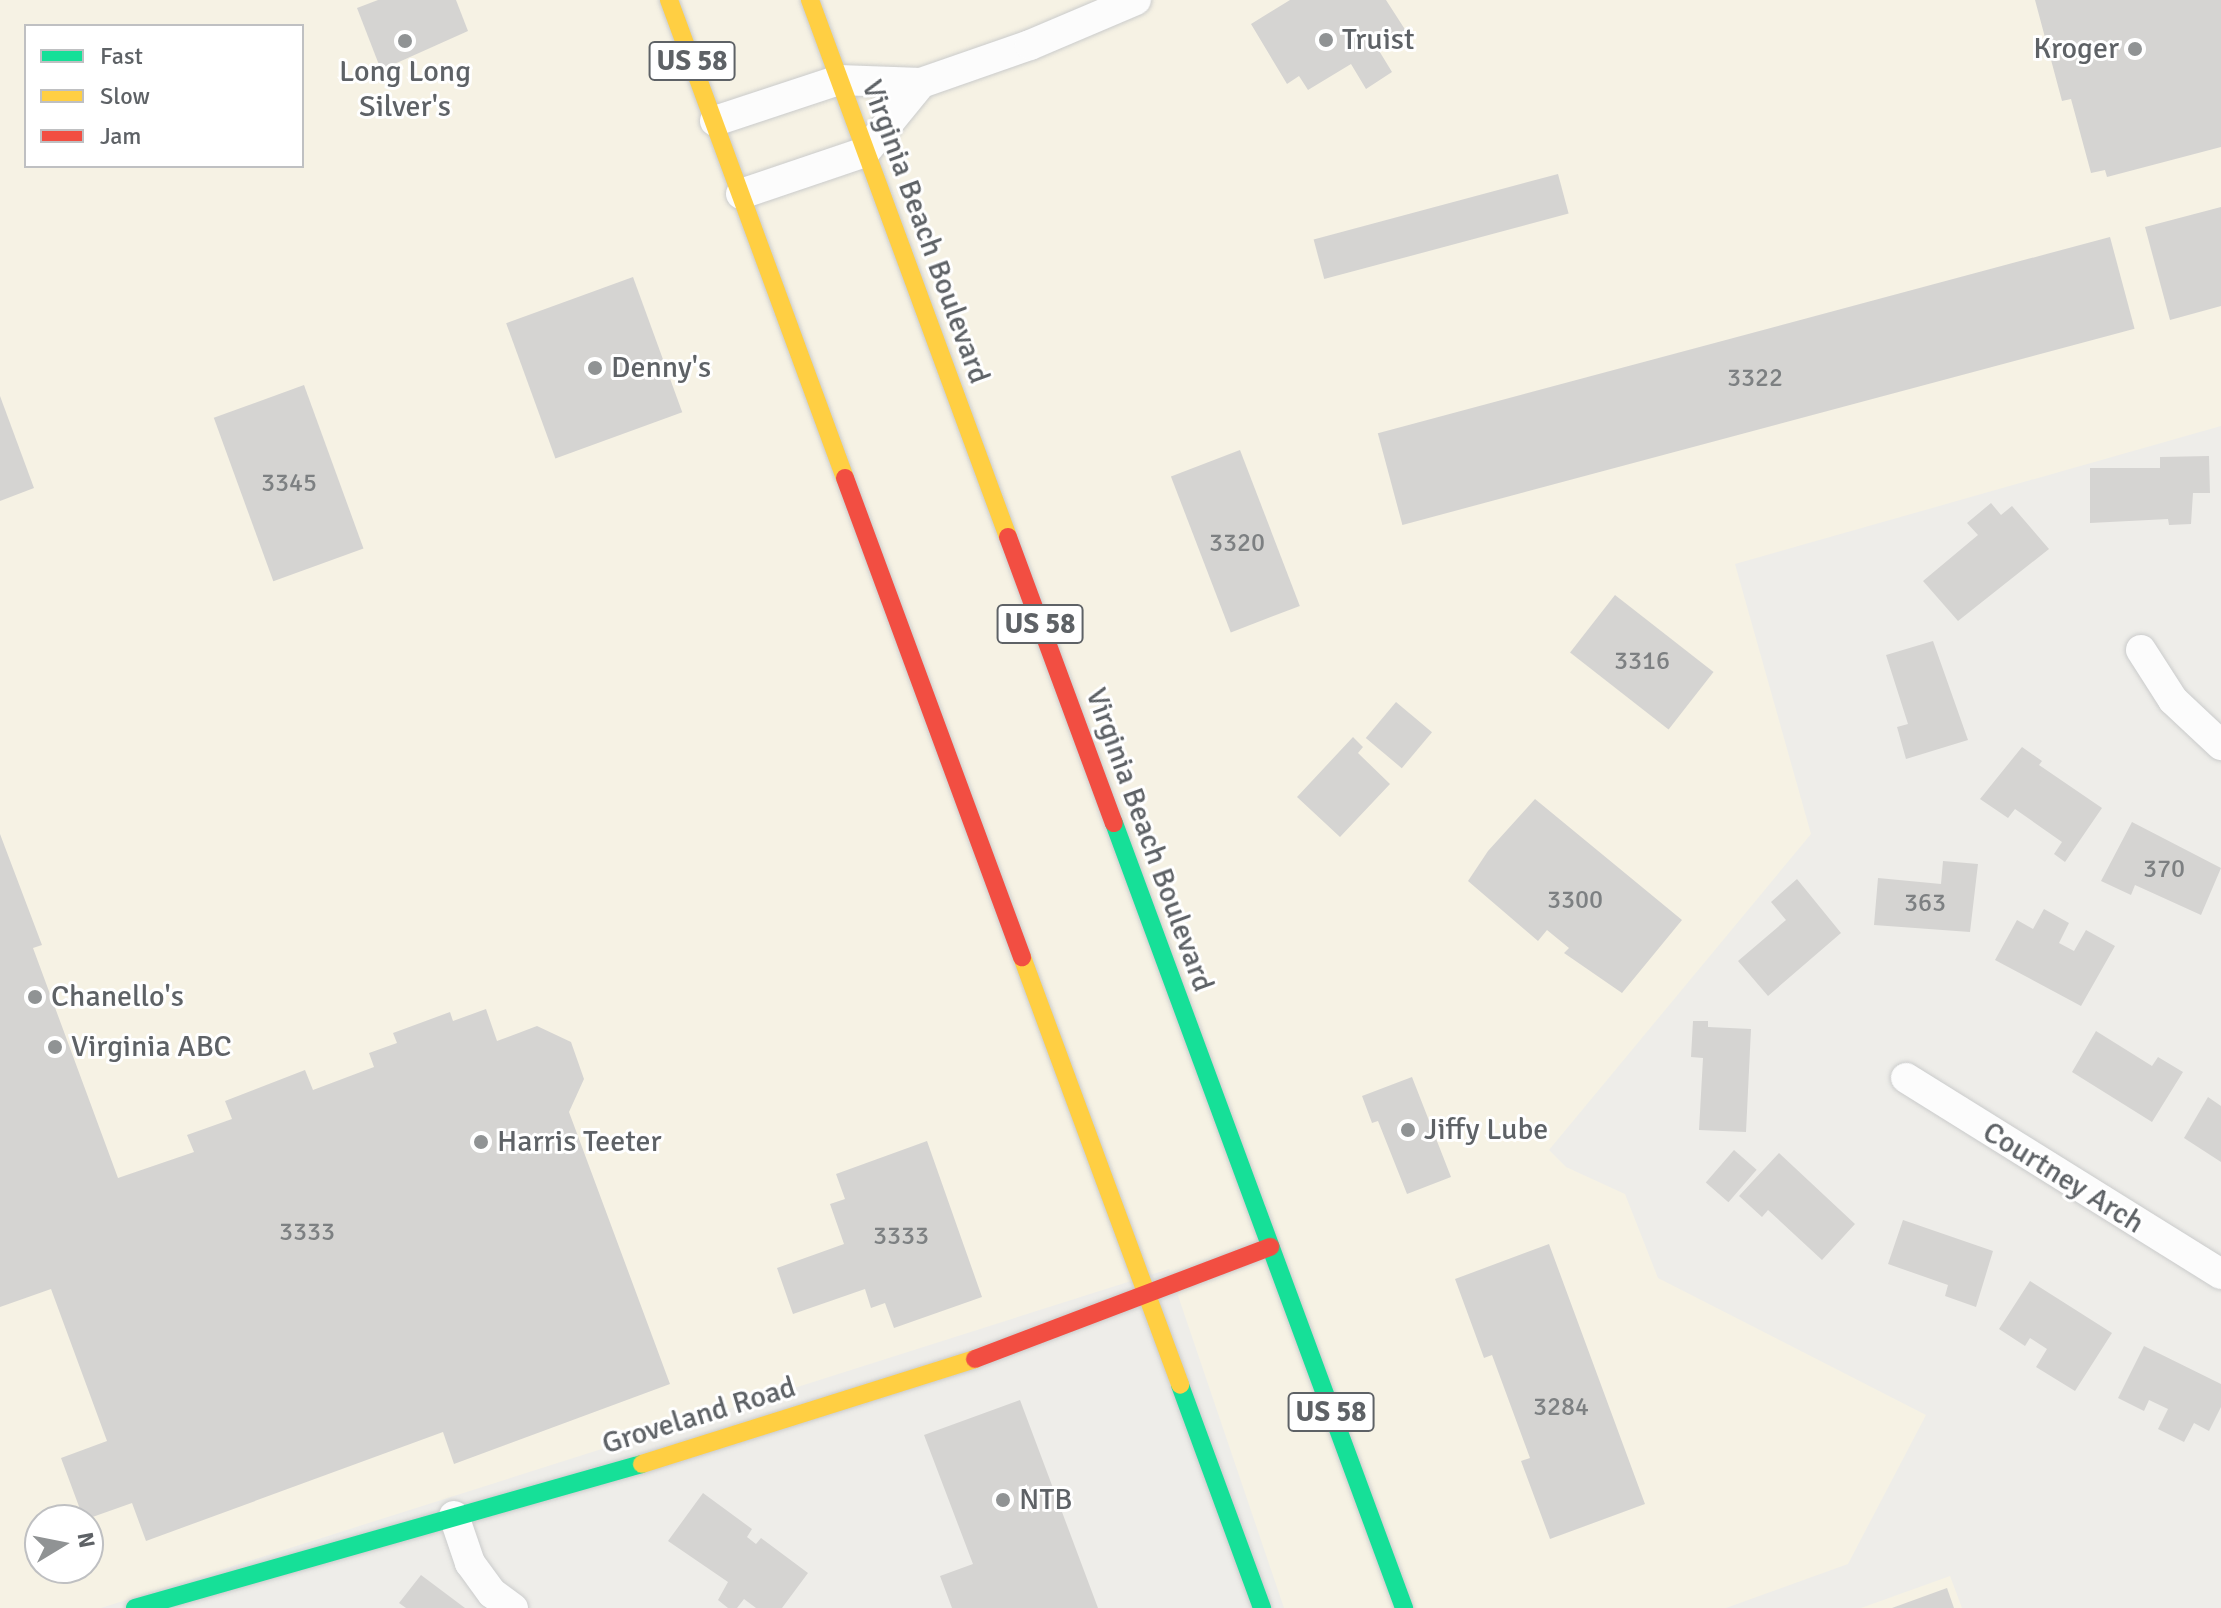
<!DOCTYPE html>
<html>
<head>
<meta charset="utf-8">
<style>
	body { margin:0 }
	#map { position:relative; width:2221px; height:1608px; overflow:hidden; background:#eeede9; font-family:Signika,sans-serif }
	div>[style] { position:absolute }
	.commercial>* { inset:0; background:#f6f2e4 }
	.building>* { inset:0; background:#d5d4d2; transform-origin:0 0 }
	.roads { filter:drop-shadow(0 0 2px #cacbcb) drop-shadow(0 0 2px #cacbcb) }
	.street>* { height:30px; margin:-15px; padding:0 15px; transform-origin:15px; border-radius:15px; background:#fcfcfc }
	.fast>* { height:18px; margin:-9px; padding:0 9px; transform-origin:9px; border-radius:9px; background:#16e098 }
	.slow>* { height:18px; margin:-9px; padding:0 9px; transform-origin:9px; border-radius:9px; background:#ffcf43 }
	.jam>* { height:18px; margin:-9px; padding:0 9px; transform-origin:9px; border-radius:9px; background:#f24e42 }
	.dots>* { width:22px; height:22px; translate:-50% -50%; box-sizing:border-box; border:4px solid #fff; border-radius:50% }
	span { translate:-50% -50%; white-space:nowrap; text-align:center; line-height:1.15; -webkit-text-stroke:6px #fff; paint-order:stroke }
	.number-label { font-size:26px; color:#7d8082 }
	.number-label span { -webkit-text-stroke-width:0 }
	.shield-label span { padding:2px 6px; background:#fff; border:2px solid; border-radius:6px; -webkit-text-stroke-width:0 }
	.shield-label { font-size:28px; color:#5e6266; font-weight:700 }
	.poi-label { font-size:30px; color:#5e6266 }
	.left { translate:0 -50%; text-align:left }
	.right { translate:-100% -50%; text-align:right }
	.street-label { font-size:30px; color:#5e6266 }
	.legend { position:absolute; left:24px; top:24px; width:280px; height:144px; box-sizing:border-box; background:#fff; border:2px solid #bfc0c2; margin:0; padding:10px 14px; list-style:none; font-size:24px; color:#5e6266 }
	.legend li { display:flex; align-items:center; gap:16px; height:40px }
	.legend b { width:40px; border:2px solid #bfc0c2 }
	.north { position:absolute; left:24px; top:1504px; width:80px; height:80px; box-sizing:border-box; background:#fff; border:2px solid #bfc0c2; border-radius:50%; rotate:80deg; font-size:22px; font-weight:700; line-height:32px; text-align:center; color:#5e6266 }
	.north::after { content:''; display:block; margin:auto; width:28px; height:36px; background:#909394; clip-path:polygon(50% 0,100% 100%,50% 72%,0 100%) }
</style>
</head>
<body>
<div id="map">
	<div class="commercial">
		<i style="clip-path:polygon(evenodd,0 0,2221px 0,2221px 426px,1735px 564px,1811px 834px,1549px 1150px,1566px 1167px,1625px 1194px,1658px 1278px,1926px 1415px,1848px 1564px,1726px 1608px,1284px 1608px,1169px 1269px,101px 1608px,0 1608px,0 0,26px 26px,302px 26px,302px 166px,26px 166px,26px 26px,0 0,40px 1520px,88px 1520px,88px 1568px,40px 1568px,40px 1520px)"></i>
		<i style="clip-path:polygon(1950px 1576px,1962px 1608px,1861px 1608px)"></i>
	</div>
	<div class="building">
		<i style="clip-path:polygon(378px 0,456px 0,468px 31px,381px 70px,357px 8px)"></i>
		<i style="clip-path:polygon(1290px 0,1386px 0,1406px 31px,1378px 49px,1392px 72px,1366px 89px,1351px 64px,1308px 90px,1299px 76px,1287px 84px,1251px 24px)"></i>
		<i style="clip-path:polygon(2035px 0,2221px 0,2221px 147px,2107px 177px,2105px 170px,2091px 173px,2071px 99px,2062px 101px)"></i>
		<i style="left:1558px;top:174px;width:41px;height:253px;rotate:75deg"></i>
		<i style="clip-path:polygon(2221px 207px,2221px 306px,2170px 320px,2145px 227px)"></i>
		<i style="left:2110px;top:237px;width:95px;height:758px;rotate:75deg"></i>
		<i style="left:633px;top:277px;width:144px;height:135px;rotate:70deg"></i>
		<i style="left:304px;top:385px;width:174px;height:96px;rotate:70deg"></i>
		<i style="clip-path:polygon(0 396px,34px 488px,0 501px)"></i>
		<i style="left:1240px;top:450px;width:167px;height:74px;rotate:69deg"></i>
		<i style="clip-path:polygon(2209px 456px,2210px 493px,2193px 493px,2191px 524px,2169px 525px,2168px 519px,2090px 523px,2090px 468px,2160px 468px,2160px 457px)"></i>
		<i style="clip-path:polygon(1991px 503px,2001px 515px,2012px 506px,2049px 549px,1958px 621px,1923px 581px,1978px 535px,1967px 523px)"></i>
		<i style="left:1615px;top:595px;width:125px;height:73px;rotate:38deg"></i>
		<i style="clip-path:polygon(1933px 641px,1968px 740px,1906px 759px,1897px 727px,1908px 724px,1886px 655px)"></i>
		<i style="left:1396px;top:702px;width:47px;height:47px;rotate:40deg"></i>
		<i style="clip-path:polygon(1353px 737px,1363px 747px,1358px 753px,1390px 784px,1340px 837px,1297px 797px)"></i>
		<i style="clip-path:polygon(2022px 747px,2042px 761px,2039px 765px,2102px 808px,2065px 862px,2054px 854px,2062px 842px,2015px 809px,2008px 818px,1980px 799px)"></i>
		<i style="clip-path:polygon(1535px 799px,1682px 920px,1622px 993px,1564px 953px,1569px 948px,1547px 930px,1538px 941px,1468px 881px,1488px 851px)"></i>
		<i style="clip-path:polygon(2132px 822px,2221px 868px,2201px 915px,2135px 885px,2131px 895px,2101px 881px)"></i>
		<i style="clip-path:polygon(0 834px,42px 945px,33px 948px,118px 1178px,194px 1152px,187px 1135px,232px 1119px,225px 1101px,305px 1070px,313px 1090px,374px 1067px,369px 1053px,397px 1043px,393px 1033px,450px 1012px,453px 1021px,486px 1009px,497px 1041px,537px 1026px,571px 1042px,584px 1079px,569px 1112px,670px 1384px,454px 1464px,443px 1432px,146px 1541px,132px 1503px,84px 1520px,61px 1458px,107px 1441px,51px 1289px,0 1307px)"></i>
		<i style="clip-path:polygon(1943px 861px,1978px 864px,1970px 932px,1874px 925px,1878px 878px,1941px 884px)"></i>
		<i style="clip-path:polygon(1797px 879px,1841px 933px,1768px 996px,1738px 961px,1786px 920px,1771px 902px)"></i>
		<i style="clip-path:polygon(2044px 909px,2069px 923px,2059px 943px,2074px 951px,2086px 930px,2115px 946px,2081px 1006px,1995px 960px,2017px 920px,2033px 929px)"></i>
		<i style="clip-path:polygon(1693px 1021px,1708px 1021px,1708px 1027px,1751px 1029px,1746px 1132px,1699px 1130px,1703px 1058px,1691px 1057px)"></i>
		<i style="clip-path:polygon(2096px 1031px,2152px 1066px,2158px 1057px,2183px 1072px,2152px 1122px,2072px 1072px)"></i>
		<i style="clip-path:polygon(1412px 1077px,1451px 1177px,1407px 1194px,1378px 1121px,1372px 1123px,1362px 1096px)"></i>
		<i style="clip-path:polygon(2208px 1097px,2221px 1106px,2221px 1162px,2184px 1138px)"></i>
		<i style="clip-path:polygon(927px 1141px,982px 1297px,894px 1328px,885px 1303px,871px 1308px,865px 1289px,793px 1314px,777px 1268px,844px 1244px,830px 1204px,845px 1199px,836px 1174px)"></i>
		<i style="left:1734px;top:1150px;width:30px;height:43px;rotate:41deg"></i>
		<i style="clip-path:polygon(1779px 1153px,1855px 1224px,1822px 1260px,1768px 1210px,1762px 1217px,1739px 1196px)"></i>
		<i style="clip-path:polygon(1903px 1220px,1993px 1251px,1976px 1307px,1945px 1296px,1948px 1285px,1888px 1264px)"></i>
		<i style="clip-path:polygon(1549px 1244px,1645px 1504px,1550px 1539px,1521px 1461px,1530px 1458px,1492px 1355px,1484px 1358px,1455px 1279px)"></i>
		<i style="clip-path:polygon(2030px 1281px,2112px 1333px,2075px 1391px,2036px 1367px,2047px 1349px,2030px 1338px,2025px 1346px,1999px 1329px)"></i>
		<i style="clip-path:polygon(2144px 1346px,2221px 1384px,2221px 1407px,2209px 1431px,2194px 1423px,2184px 1442px,2158px 1429px,2168px 1409px,2149px 1400px,2144px 1411px,2118px 1398px)"></i>
		<i style="clip-path:polygon(1020px 1400px,1098px 1608px,952px 1608px,940px 1576px,973px 1564px,924px 1435px)"></i>
		<i style="clip-path:polygon(703px 1493px,752px 1529px,747px 1537px,756px 1544px,761px 1538px,808px 1573px,782px 1608px,756px 1608px,744px 1599px,737px 1608px,728px 1608px,718px 1600px,728px 1582px,668px 1541px)"></i>
		<i style="clip-path:polygon(421px 1575px,465px 1608px,406px 1608px,399px 1603px)"></i>
		<i style="clip-path:polygon(1947px 1588px,1954px 1608px,1892px 1608px)"></i>
	</div>
	<div class="roads">
		<div class="street">
			<i style="left:715px;top:121px;width:131px;rotate:-18.3deg"></i>
			<i style="left:839px;top:80px;width:82px;rotate:2.1deg"></i>
			<i style="left:921px;top:83px;width:115px;rotate:-19.2deg"></i>
			<i style="left:1030px;top:45px;width:115px;rotate:-23deg"></i>
			<i style="left:741px;top:194px;width:131px;rotate:-18.7deg"></i>
			<i style="left:865px;top:152px;width:89px;rotate:-50.9deg"></i>
			<i style="left:2141px;top:650px;width:59px;rotate:57.4deg"></i>
			<i style="left:2173px;top:700px;width:66px;rotate:43.2deg"></i>
			<i style="left:1906px;top:1078px;width:371px;rotate:31.9deg"></i>
			<i style="left:454px;top:1516px;width:50px;rotate:71.2deg"></i>
			<i style="left:470px;top:1563px;width:37px;rotate:54deg"></i>
			<i style="left:492px;top:1593px;width:26px;rotate:36deg"></i>
		</div>
		<div class="fast">
			<i style="left:1114px;top:823px;width:837px;rotate:69.72deg"></i>
			<i style="left:1180px;top:1385px;width:238px;rotate:69.8deg"></i>
			<i style="left:135px;top:1608px;width:527px;rotate:-15.86deg"></i>
		</div>
		<div class="slow">
			<i style="left:669px;top:0;width:509px;rotate:69.79deg"></i>
			<i style="left:810px;top:0;width:572px;rotate:69.76deg"></i>
			<i style="left:1022px;top:957px;width:456px;rotate:69.7deg"></i>
			<i style="left:642px;top:1464px;width:349px;rotate:-17.5deg"></i>
		</div>
		<div class="jam">
			<i style="left:845px;top:478px;width:511px;rotate:69.72deg"></i>
			<i style="left:1008px;top:537px;width:305px;rotate:69.7deg"></i>
			<i style="left:975px;top:1359px;width:316px;rotate:-20.8deg"></i>
		</div>
	</div>
	<div class="dots">
		<i style="left:1326px;top:40px;background:#909394"></i>
		<i style="left:405px;top:41px;background:#909394"></i>
		<i style="left:2135px;top:49px;background:#909394"></i>
		<i style="left:595px;top:368px;background:#909394"></i>
		<i style="left:35px;top:997px;background:#909394"></i>
		<i style="left:55px;top:1047px;background:#909394"></i>
		<i style="left:1408px;top:1130px;background:#909394"></i>
		<i style="left:481px;top:1142px;background:#909394"></i>
		<i style="left:1003px;top:1500px;background:#909394"></i>
	</div>
	<div class="number-label">
		<span style="left:1755px;top:379px">3322</span>
		<span style="left:289px;top:484px">3345</span>
		<span style="left:1237px;top:544px">3320</span>
		<span style="left:1642px;top:662px">3316</span>
		<span style="left:2164px;top:870px">370</span>
		<span style="left:1575px;top:901px">3300</span>
		<span style="left:1925px;top:904px">363</span>
		<span style="left:307px;top:1233px">3333</span>
		<span style="left:901px;top:1237px">3333</span>
		<span style="left:1561px;top:1408px">3284</span>
	</div>
	<div class="shield-label">
		<span style="left:692px;top:61px">US 58</span>
		<span style="left:1040px;top:624px">US 58</span>
		<span style="left:1331px;top:1412px">US 58</span>
	</div>
	<div class="poi-label">
		<span class="left" style="left:1342px;top:40px">Truist</span>
		<span class="right" style="left:2119px;top:49px">Kroger</span>
		<span style="left:405px;top:89px">Long Long<br>Silver's</span>
		<span class="left" style="left:611px;top:368px">Denny's</span>
		<span class="left" style="left:51px;top:997px">Chanello's</span>
		<span class="left" style="left:71px;top:1047px">Virginia ABC</span>
		<span class="left" style="left:1424px;top:1130px">Jiffy Lube</span>
		<span class="left" style="left:497px;top:1142px">Harris Teeter</span>
		<span class="left" style="left:1019px;top:1500px">NTB</span>
	</div>
	<div class="street-label">
		<span style="left:925px;top:232px;rotate:70deg">Virginia Beach Boulevard</span>
		<span style="left:1149px;top:840px;rotate:70deg">Virginia Beach Boulevard</span>
		<span style="left:2063px;top:1178px;rotate:32deg">Courtney Arch</span>
		<span style="left:699px;top:1416px;rotate:-17deg">Groveland Road</span>
	</div>
	<ul class="legend">
	<li><b style="height:10px;background:#16e098"></b>Fast</li>
	<li><b style="height:10px;background:#ffcf43"></b>Slow</li>
	<li><b style="height:10px;background:#f24e42"></b>Jam</li>
	</ul>
	<div class="north">N</div>
</div>
</body>
</html>
